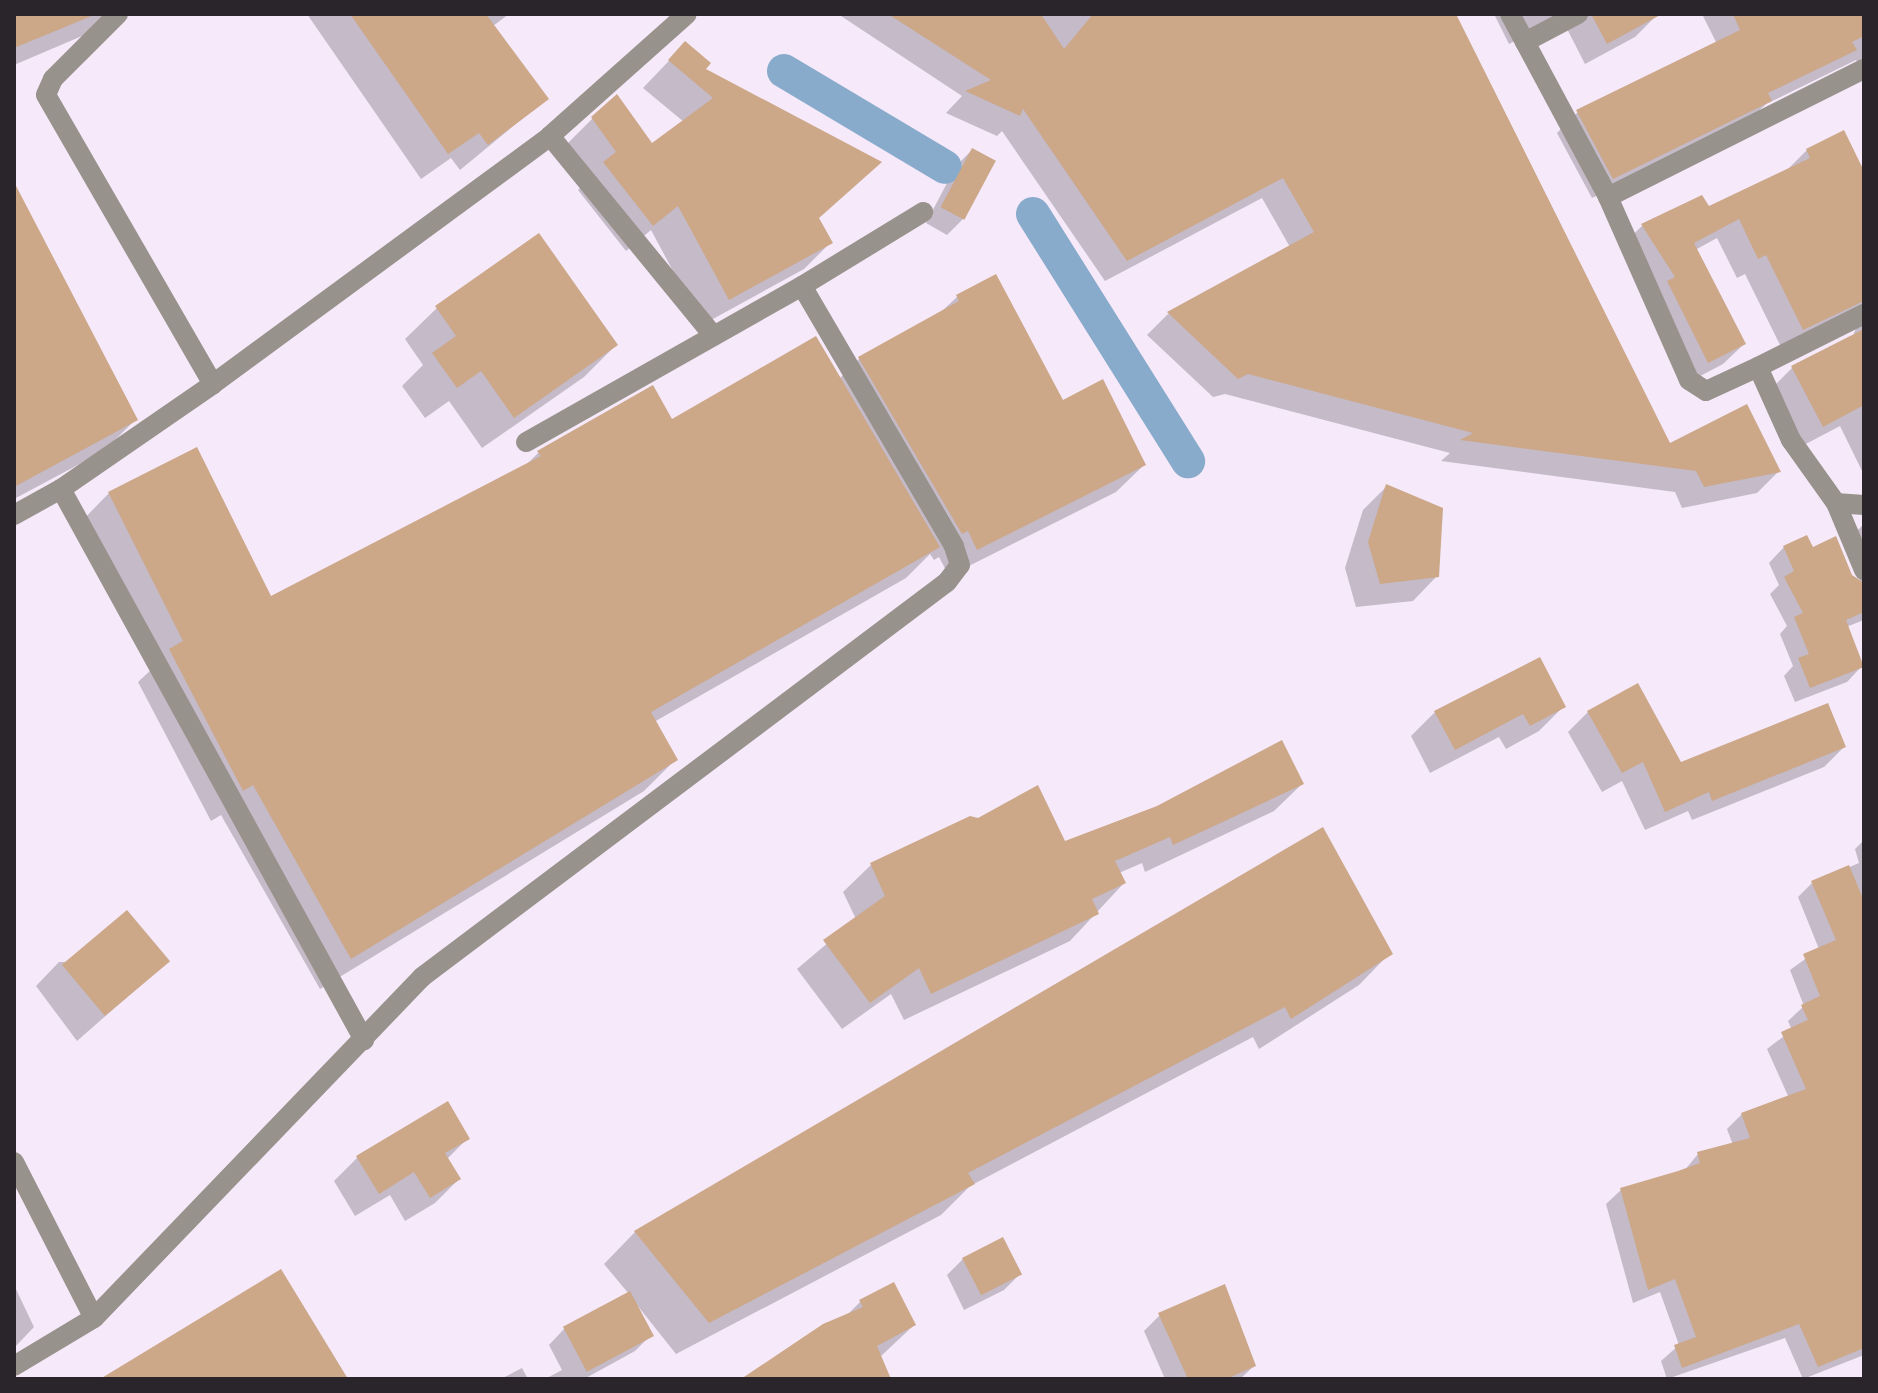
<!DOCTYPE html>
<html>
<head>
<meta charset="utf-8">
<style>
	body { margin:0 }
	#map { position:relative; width:1878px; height:1393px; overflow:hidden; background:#f5e9fa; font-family:Ubuntu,sans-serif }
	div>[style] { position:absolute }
	.shadow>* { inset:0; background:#0003 }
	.canal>* { height:34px; margin:-17px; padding:0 17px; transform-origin:17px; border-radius:17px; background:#88aacb }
	.building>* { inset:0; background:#cca788; transform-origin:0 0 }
	.minor>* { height:20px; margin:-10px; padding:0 10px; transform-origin:10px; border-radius:10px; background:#97928b }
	span { translate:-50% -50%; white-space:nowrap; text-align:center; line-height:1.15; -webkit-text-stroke:6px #fdfafd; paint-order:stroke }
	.frame { position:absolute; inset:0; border:16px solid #29252b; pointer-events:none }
</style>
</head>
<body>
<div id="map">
	<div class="shadow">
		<i style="clip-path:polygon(18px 14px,108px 14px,89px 33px,14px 65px)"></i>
		<i style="clip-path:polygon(307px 14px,509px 14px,493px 26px,546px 99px,460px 170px,451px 158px,421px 179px)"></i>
		<i style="clip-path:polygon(838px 14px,1454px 14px,1669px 446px,1778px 472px,1757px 493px,1682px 508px,1675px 492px,1441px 461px,1450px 453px,1225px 394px,1213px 397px,1147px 335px,1168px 314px,1290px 247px,1262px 198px,1105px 281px,1002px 131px,997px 136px,946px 113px,962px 96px)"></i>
		<i style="clip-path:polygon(1494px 14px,1655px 14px,1656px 16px,1635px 37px,1585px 64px,1564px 23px,1549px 23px,1509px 44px)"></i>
		<i style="clip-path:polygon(1702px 14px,1864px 14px,1864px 77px,1856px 60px,1766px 104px,1748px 121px,1592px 198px,1557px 133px,1578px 112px,1717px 44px)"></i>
		<i style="clip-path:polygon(685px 44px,703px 69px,879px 162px,817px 219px,830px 243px,804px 269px,702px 325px,651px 230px,626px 251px,578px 190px,590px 178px,566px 145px,593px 118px,651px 146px,684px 122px,643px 88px)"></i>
		<i style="clip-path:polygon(972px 150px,963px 219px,947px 235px,926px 223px,956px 166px)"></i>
		<i style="clip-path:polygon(1807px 150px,1864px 176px,1864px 475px,1840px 426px,1802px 446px,1772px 388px,1793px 367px,1853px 336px,1856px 328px,1782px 349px,1745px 274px,1737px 278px,1717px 238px,1695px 250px,1744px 344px,1723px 364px,1687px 383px,1621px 246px,1642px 226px,1708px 209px,1785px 172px)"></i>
		<i style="clip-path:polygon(14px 186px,135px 420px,104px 451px,14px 499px)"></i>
		<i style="clip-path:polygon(957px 297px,1062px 402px,1144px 465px,1116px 492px,949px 576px,939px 557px,934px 560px,930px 554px,906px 578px,654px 722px,675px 760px,644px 791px,320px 989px,221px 815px,211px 821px,138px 682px,151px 670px,78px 525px,109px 493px,270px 598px,524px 467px,539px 452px,839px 379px,860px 358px,940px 313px)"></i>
		<i style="clip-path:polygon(437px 308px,616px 345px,584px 377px,482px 448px,449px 401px,425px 418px,402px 386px,423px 365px,405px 339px)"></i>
		<i style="clip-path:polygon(1387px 486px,1437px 576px,1413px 601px,1356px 607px,1345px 568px,1363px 510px)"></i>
		<i style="clip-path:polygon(1864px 524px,1864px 620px,1846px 627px,1862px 666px,1847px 682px,1795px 702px,1784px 676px,1793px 666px,1780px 634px,1787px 626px,1770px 594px,1779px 585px,1769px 563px,1784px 547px,1812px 550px,1861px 584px,1845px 542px)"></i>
		<i style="clip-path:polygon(1563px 707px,1539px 731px,1506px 749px,1499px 737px,1430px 773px,1411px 736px,1435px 712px)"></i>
		<i style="clip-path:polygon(1588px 712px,1680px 765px,1844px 747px,1824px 767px,1692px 820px,1688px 811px,1645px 830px,1622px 781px,1602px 792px,1568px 732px)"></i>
		<i style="clip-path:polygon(1302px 784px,1274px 811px,1145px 872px,1142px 863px,1119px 873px,1124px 883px,1070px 941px,904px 1020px,891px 994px,842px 1029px,797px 969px,856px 919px,843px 892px,871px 865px,1064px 843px)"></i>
		<i style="clip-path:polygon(1864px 840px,1864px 1355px,1803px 1379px,1785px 1338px,1667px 1379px,1661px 1361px,1679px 1345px,1660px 1292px,1633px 1303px,1606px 1204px,1621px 1190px,1684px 1171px,1698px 1154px,1733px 1145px,1727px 1129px,1742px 1114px,1789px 1098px,1767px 1049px,1792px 1030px,1788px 1021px,1804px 1006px,1790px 970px,1819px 949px,1798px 897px,1812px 883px,1859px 863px,1855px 849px)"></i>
		<i style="clip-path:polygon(1390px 953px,1359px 985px,1259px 1049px,1253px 1037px,970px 1186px,941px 1215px,676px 1354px,637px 1305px,651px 1335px,635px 1351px,584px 1379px,545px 1379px,562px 1370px,549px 1345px,564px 1329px,629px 1294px,604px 1264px,635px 1232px)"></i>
		<i style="clip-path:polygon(59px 962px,167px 962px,77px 1041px,36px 986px)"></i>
		<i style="clip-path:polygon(467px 1139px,447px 1159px,459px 1179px,435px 1203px,405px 1221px,390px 1195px,355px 1216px,334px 1181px,358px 1157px)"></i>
		<i style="clip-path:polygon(1002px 1239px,1020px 1274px,1004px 1290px,964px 1310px,947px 1275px,963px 1259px)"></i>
		<i style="clip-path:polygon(14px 1285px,34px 1327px,14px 1348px)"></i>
		<i style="clip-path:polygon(860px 1302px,914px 1325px,880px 1357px,889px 1379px,741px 1379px,845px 1317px)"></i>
		<i style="clip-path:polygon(1160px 1315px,1254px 1366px,1240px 1379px,1165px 1379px,1144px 1331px)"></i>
		<i style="clip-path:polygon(522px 1368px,528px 1379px,501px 1379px)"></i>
	</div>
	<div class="canal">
		<i style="left:784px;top:71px;width:187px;rotate:30.8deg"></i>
		<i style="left:1033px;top:214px;width:292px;rotate:57.9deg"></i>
	</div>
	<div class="building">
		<i style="clip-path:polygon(14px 14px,94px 14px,94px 15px,14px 48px)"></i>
		<i style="clip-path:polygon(350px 14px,486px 14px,549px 99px,488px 145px,479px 133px,448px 154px)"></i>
		<i style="clip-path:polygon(888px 14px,1041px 14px,1064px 49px,1093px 14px,1456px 14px,1670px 443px,1747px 404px,1781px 472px,1704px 487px,1696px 471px,1460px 440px,1473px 433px,1248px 374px,1238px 379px,1167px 312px,1314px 232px,1283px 178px,1127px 261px,1023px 109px,1020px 116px,965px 91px,991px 80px)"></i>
		<i style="clip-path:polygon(1591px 14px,1662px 14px,1607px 44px)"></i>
		<i style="clip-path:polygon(1733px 14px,1864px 14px,1864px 36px,1852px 42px,1857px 50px,1768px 93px,1772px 101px,1613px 179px,1576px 110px,1740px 30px)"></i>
		<i style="clip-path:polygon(685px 41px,711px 63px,706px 69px,882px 162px,819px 218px,833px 243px,729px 300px,678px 206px,653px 226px,603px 162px,616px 152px,591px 117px,617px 94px,652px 143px,713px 98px,668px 60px)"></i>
		<i style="clip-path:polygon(1844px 130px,1864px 171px,1864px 301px,1803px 330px,1766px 255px,1758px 259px,1739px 219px,1694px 243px,1746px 344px,1708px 363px,1667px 281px,1675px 277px,1641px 224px,1702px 195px,1709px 206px,1810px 158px,1806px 149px)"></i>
		<i style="left:972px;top:148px;width:27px;height:67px;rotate:28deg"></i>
		<i style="clip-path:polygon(14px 182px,138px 420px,14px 487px)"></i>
		<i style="clip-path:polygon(539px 233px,618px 345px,514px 418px,481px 371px,457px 388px,432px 353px,456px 336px,435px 306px)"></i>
		<i style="clip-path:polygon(996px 274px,1063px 400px,1103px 379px,1146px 465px,977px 550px,968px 531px,962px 534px,858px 357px,959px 301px,956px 295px)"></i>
		<i style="clip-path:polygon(1864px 329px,1864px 405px,1823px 427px,1791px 366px)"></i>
		<i style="clip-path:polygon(816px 336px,940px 547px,651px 712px,678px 760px,351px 959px,253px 785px,243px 791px,169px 649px,183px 641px,108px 492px,197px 447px,271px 596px,541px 456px,537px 451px,653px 385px,672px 419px)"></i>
		<i style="clip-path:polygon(1386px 484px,1443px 508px,1439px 577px,1380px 584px,1368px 542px)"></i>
		<i style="clip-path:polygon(1807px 535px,1813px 547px,1836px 536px,1852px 575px,1864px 583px,1864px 612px,1846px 620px,1864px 667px,1810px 688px,1798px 658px,1809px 654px,1794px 617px,1803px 613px,1784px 577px,1794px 571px,1783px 546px)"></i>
		<i style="clip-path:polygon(1540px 657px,1566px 707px,1530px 726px,1523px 714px,1455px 750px,1434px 711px)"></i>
		<i style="clip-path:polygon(1638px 683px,1681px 762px,1828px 703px,1846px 747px,1712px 801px,1709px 792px,1665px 812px,1643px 762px,1622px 773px,1587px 711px)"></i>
		<i style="clip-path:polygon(1282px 740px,1304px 784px,1173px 845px,1170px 837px,1115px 861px,1126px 883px,1092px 899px,1099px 914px,931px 994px,919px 968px,870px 1003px,823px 940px,885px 896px,870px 863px,970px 816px,978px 818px,1038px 785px,1065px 841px,1157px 806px)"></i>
		<i style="clip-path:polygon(1323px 827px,1393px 954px,1291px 1019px,1285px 1007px,968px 1173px,975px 1184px,709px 1323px,634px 1231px)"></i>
		<i style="clip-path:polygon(1849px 865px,1864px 901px,1864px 1348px,1818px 1367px,1799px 1324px,1682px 1368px,1674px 1345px,1696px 1337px,1675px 1279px,1648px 1290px,1620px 1188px,1678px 1171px,1700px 1163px,1697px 1152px,1750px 1138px,1741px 1113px,1806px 1089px,1781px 1032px,1808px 1020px,1801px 1005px,1820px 996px,1803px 954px,1836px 940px,1811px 881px)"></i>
		<i style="left:127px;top:910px;width:67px;height:85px;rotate:50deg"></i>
		<i style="clip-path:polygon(448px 1101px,470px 1139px,445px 1153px,461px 1179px,430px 1198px,414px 1172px,379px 1194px,356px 1156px)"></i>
		<i style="left:1003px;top:1237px;width:42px;height:46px;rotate:63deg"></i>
		<i style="clip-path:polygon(281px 1269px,348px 1379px,100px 1379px)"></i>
		<i style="clip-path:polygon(894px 1282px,916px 1325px,877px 1346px,891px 1379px,741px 1379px,823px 1324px,863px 1307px,859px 1300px)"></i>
		<i style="clip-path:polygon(1225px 1284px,1256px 1366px,1226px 1379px,1188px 1379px,1158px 1313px)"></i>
		<i style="left:630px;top:1291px;width:51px;height:76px;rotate:62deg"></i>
	</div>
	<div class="minor">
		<i style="left:118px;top:14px;width:92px;rotate:135deg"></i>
		<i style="left:53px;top:79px;width:17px;rotate:114deg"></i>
		<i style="left:46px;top:95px;width:334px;rotate:60deg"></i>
		<i style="left:1510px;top:14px;width:208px;rotate:61.8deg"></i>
		<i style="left:1608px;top:197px;width:200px;rotate:66.1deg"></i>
		<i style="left:1689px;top:380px;width:20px;rotate:33deg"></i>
		<i style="left:1706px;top:391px;width:57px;rotate:-24.8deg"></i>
		<i style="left:1758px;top:367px;width:80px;rotate:65.7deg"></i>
		<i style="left:1791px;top:440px;width:77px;rotate:54.5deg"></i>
		<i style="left:1836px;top:503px;width:73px;rotate:67.3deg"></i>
		<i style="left:1525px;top:42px;width:60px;rotate:-27.8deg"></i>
		<i style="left:550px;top:136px;width:183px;rotate:-41.7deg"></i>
		<i style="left:1608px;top:197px;width:286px;rotate:-26.6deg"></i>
		<i style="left:802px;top:286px;width:142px;rotate:-31.4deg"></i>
		<i style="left:1758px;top:367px;width:119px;rotate:-26.6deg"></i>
		<i style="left:61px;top:489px;width:629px;rotate:61.19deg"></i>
		<i style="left:1836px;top:503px;width:28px;rotate:4deg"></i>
		<i style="left:14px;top:515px;width:54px;rotate:-29deg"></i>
		<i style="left:61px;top:489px;width:185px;rotate:-34.6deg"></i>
		<i style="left:213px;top:384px;width:418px;rotate:-36.3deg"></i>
		<i style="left:550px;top:136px;width:257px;rotate:50.7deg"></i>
		<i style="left:14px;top:1162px;width:175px;rotate:62.9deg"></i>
		<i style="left:14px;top:1366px;width:93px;rotate:-31deg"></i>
		<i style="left:94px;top:1318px;width:473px;rotate:-46.1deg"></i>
		<i style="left:422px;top:977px;width:657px;rotate:-36.96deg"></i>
		<i style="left:947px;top:582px;width:21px;rotate:-53deg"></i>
		<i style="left:960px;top:565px;width:20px;rotate:-108deg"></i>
		<i style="left:954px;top:546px;width:301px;rotate:-120.3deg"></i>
		<i style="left:802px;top:286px;width:317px;rotate:150.5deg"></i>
	</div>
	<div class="frame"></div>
</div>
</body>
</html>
